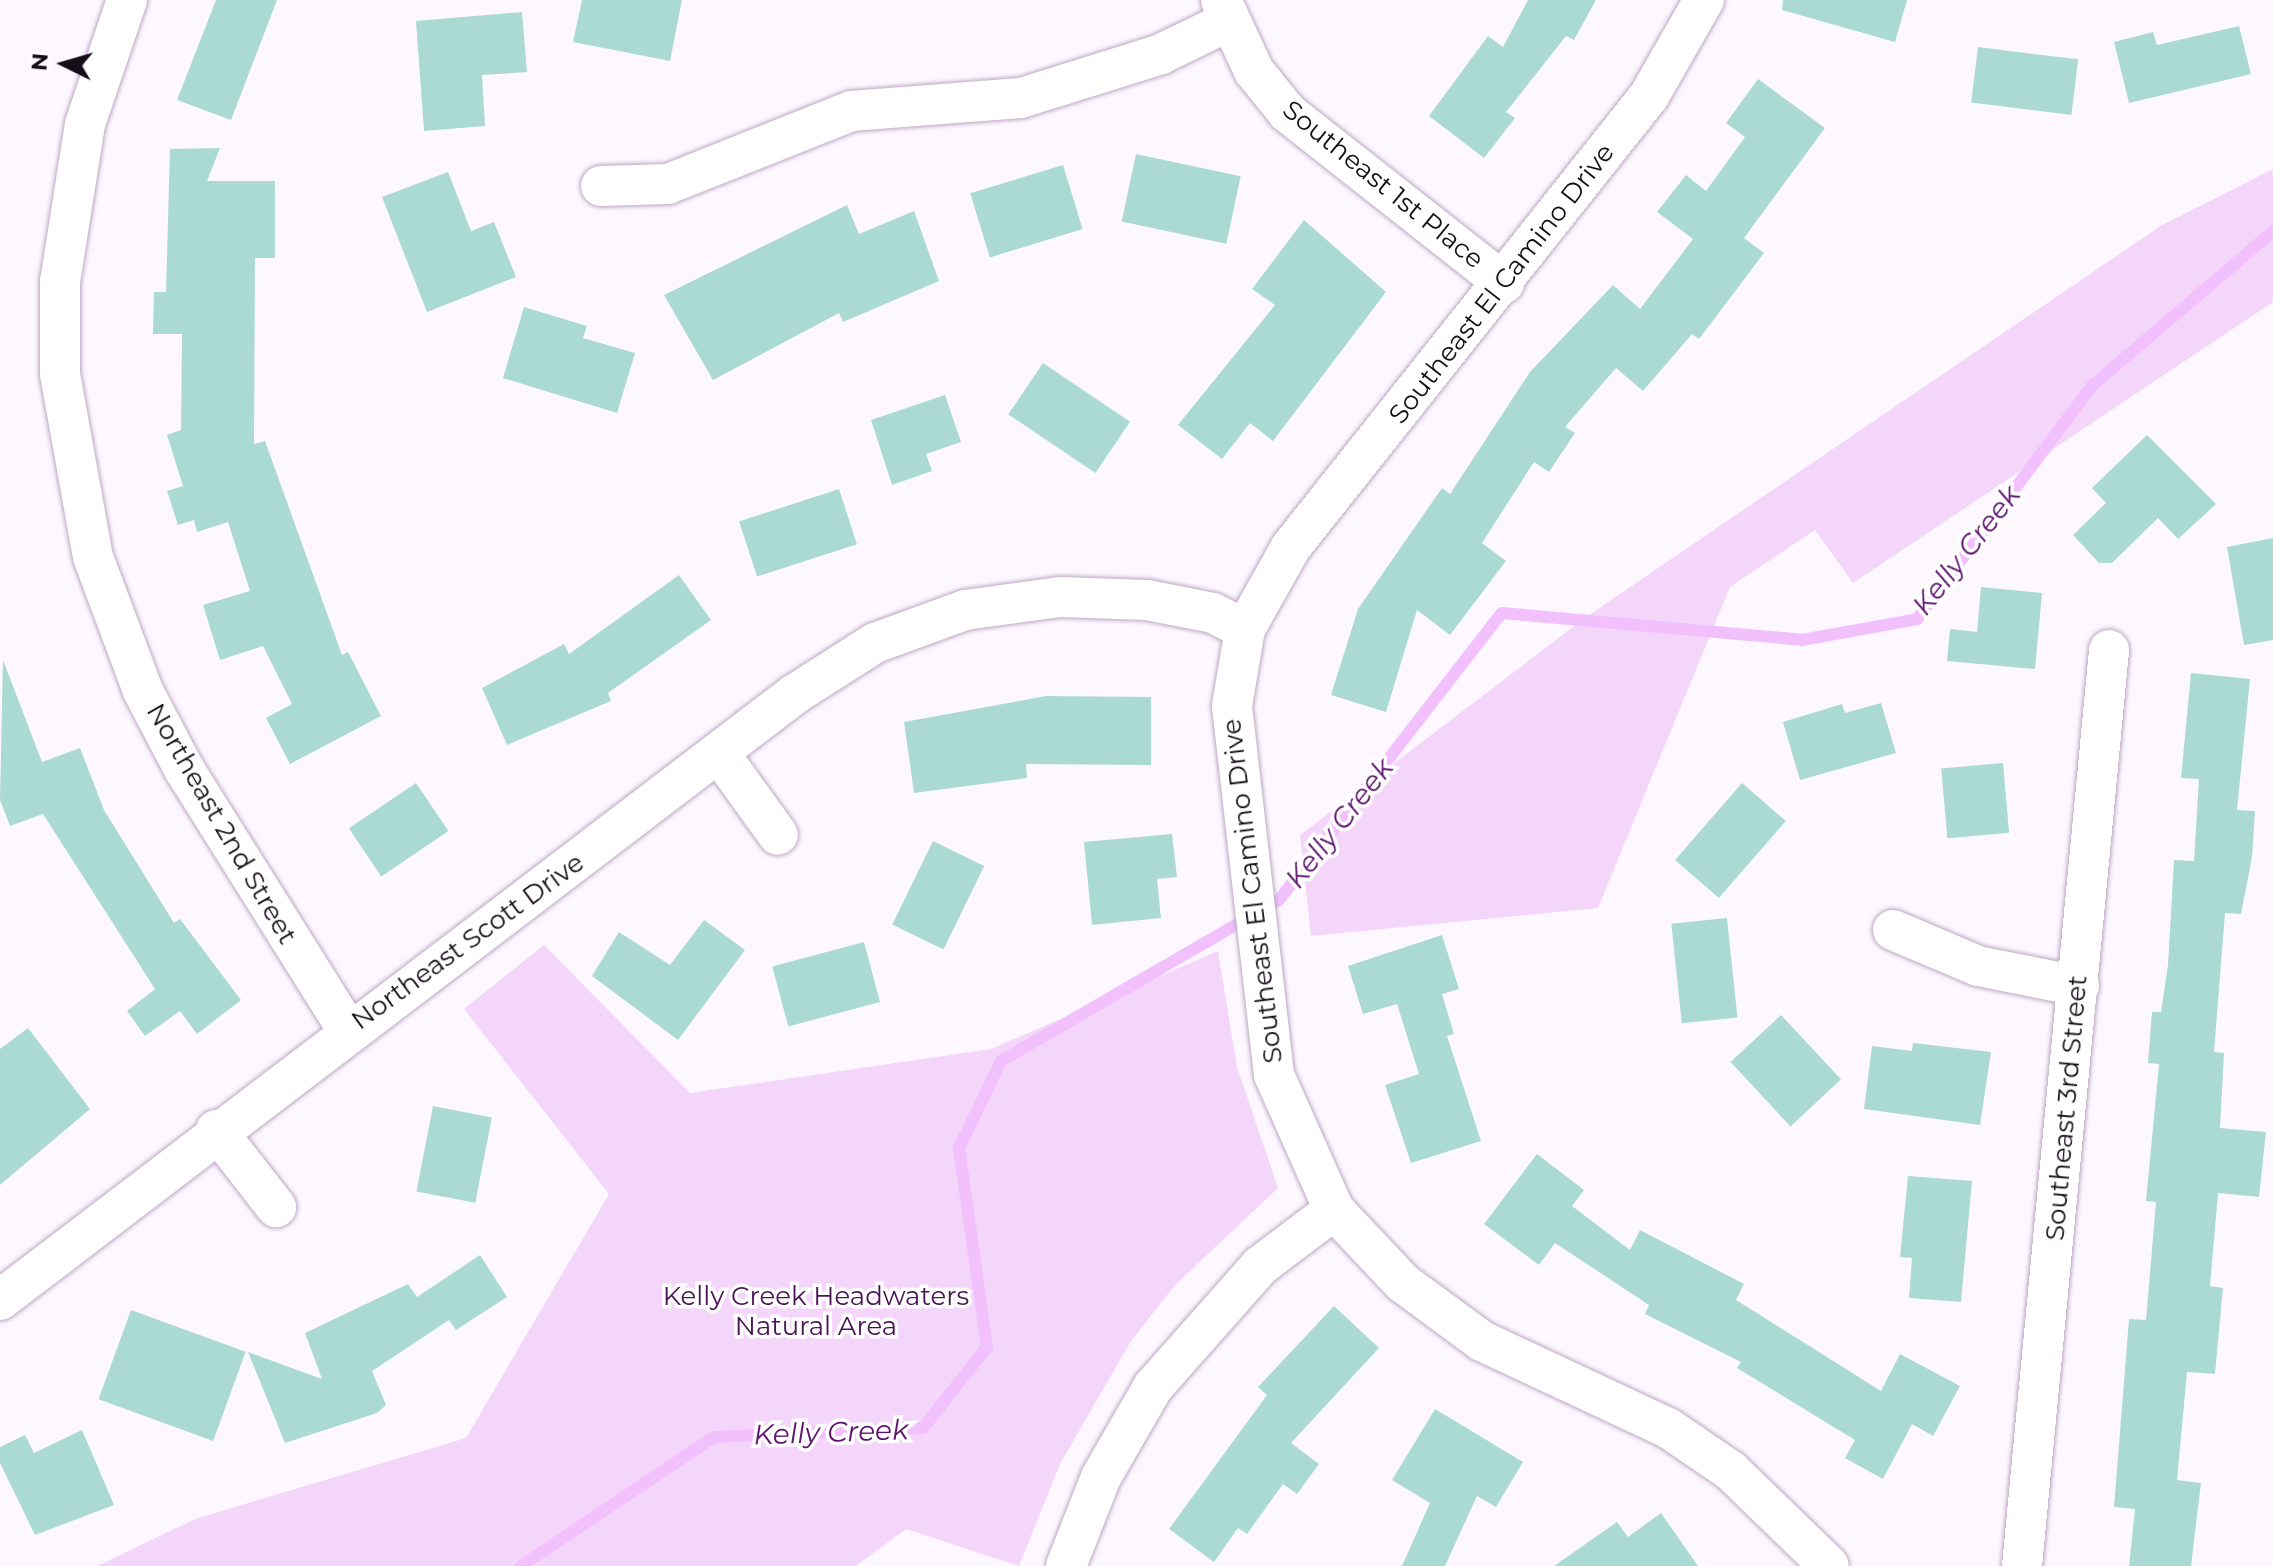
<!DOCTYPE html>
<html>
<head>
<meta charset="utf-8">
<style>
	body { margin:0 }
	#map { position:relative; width:2273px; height:1566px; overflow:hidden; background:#fdf8ff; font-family:Montserrat,sans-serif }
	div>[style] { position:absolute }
	.green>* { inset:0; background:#f3d6fa }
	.stream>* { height:12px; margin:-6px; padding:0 6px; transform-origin:6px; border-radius:6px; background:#f1c0fd }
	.building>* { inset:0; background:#abdad4; transform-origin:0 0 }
	.roads { filter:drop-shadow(0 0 2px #bea7c4) drop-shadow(0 0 2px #bea7c4) }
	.minor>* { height:40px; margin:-20px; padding:0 20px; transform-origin:20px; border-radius:20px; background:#fff }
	span { translate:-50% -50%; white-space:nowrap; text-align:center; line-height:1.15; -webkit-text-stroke:7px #fff; paint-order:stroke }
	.street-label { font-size:26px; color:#150d17 }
	.park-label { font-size:26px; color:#491255 }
	.water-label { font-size:28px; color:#5d126d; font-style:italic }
	.north { position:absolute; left:24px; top:24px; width:80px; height:80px; -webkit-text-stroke:6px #fff; paint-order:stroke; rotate:275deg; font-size:22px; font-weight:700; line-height:32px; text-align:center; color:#150d17 }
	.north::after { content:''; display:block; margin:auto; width:28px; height:36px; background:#150d17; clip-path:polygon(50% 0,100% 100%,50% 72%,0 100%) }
</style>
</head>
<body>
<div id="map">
	<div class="green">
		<i style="clip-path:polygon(2273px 169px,2273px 302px,1853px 583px,1815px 530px,1730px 587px,1598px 908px,1311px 936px,1300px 835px,1586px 617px,2162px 225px)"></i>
		<i style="clip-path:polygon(544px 945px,690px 1093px,991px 1049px,1218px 951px,1237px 1067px,1278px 1188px,1176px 1284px,1131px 1341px,1060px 1464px,1019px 1566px,906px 1529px,856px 1566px,97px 1566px,195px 1519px,466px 1438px,609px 1194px,464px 1009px)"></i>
	</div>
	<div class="stream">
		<i style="left:521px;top:1566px;width:232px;rotate:-33.8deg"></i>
		<i style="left:714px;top:1437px;width:209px;rotate:-2.5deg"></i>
		<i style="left:923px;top:1428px;width:103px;rotate:-51.7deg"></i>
		<i style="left:987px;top:1347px;width:201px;rotate:-98deg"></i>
		<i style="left:959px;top:1148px;width:97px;rotate:-64.2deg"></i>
		<i style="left:1001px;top:1061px;width:321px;rotate:-30.1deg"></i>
		<i style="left:1279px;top:900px;width:363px;rotate:-52.2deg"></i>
		<i style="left:1502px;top:613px;width:301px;rotate:5.1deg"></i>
		<i style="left:1802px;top:640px;width:117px;rotate:-10.3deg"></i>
		<i style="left:1917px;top:619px;width:293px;rotate:-53.1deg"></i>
		<i style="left:2093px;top:385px;width:237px;rotate:-40.5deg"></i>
	</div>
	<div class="building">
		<i style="clip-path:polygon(216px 0,277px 0,231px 120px,177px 100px)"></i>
		<i style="clip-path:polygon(582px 0,682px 0,670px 61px,573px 42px)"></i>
		<i style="clip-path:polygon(1528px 0,1596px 0,1574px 40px,1566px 36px,1506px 112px,1515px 118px,1484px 158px,1429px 116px,1488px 36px,1503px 47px)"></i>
		<i style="clip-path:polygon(1783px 0,1907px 0,1895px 42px,1782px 10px)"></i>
		<i style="clip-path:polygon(522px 12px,527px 72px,482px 75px,485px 126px,424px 131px,416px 21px)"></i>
		<i style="clip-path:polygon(2239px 26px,2251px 74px,2129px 103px,2114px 42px,2153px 32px,2157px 45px)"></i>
		<i style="left:1978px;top:47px;width:101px;height:56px;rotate:7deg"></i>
		<i style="clip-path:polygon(1758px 79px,1825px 128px,1744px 238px,1764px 253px,1699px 339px,1692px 334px,1643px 391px,1616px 368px,1565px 427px,1575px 433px,1549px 472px,1534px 462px,1482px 543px,1506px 561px,1450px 635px,1417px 610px,1386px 712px,1331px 695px,1358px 609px,1442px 488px,1450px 494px,1530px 372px,1613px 285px,1640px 309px,1693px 239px,1657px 212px,1686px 175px,1706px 191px,1745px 137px,1726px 123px)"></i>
		<i style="clip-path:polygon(220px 148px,207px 181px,275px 181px,275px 258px,255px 258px,254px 444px,265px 441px,342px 655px,348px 652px,381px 716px,290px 764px,266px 718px,292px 704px,263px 646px,220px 660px,203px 605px,250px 591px,228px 522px,197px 532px,194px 520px,178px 525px,167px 491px,183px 486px,167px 435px,181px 430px,182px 334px,153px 334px,154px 292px,166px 292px,170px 149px)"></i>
		<i style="left:1136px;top:154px;width:107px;height:69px;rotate:12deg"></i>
		<i style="left:1063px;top:165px;width:67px;height:97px;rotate:73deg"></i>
		<i style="clip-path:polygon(448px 172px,471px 231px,494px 222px,516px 277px,427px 312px,382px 197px)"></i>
		<i style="clip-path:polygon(847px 205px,859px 234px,914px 211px,939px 281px,843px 322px,839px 313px,713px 380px,664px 295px)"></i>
		<i style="clip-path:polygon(1304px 220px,1386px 292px,1273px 441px,1250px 423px,1222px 459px,1178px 425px,1275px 305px,1252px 289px)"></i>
		<i style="clip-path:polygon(524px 307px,587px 326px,583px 338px,635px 353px,617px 413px,503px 378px)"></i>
		<i style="left:1043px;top:363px;width:105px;height:62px;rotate:34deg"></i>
		<i style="clip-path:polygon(945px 395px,961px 442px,926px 454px,932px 471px,892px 485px,871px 420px)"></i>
		<i style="clip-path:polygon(2147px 435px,2216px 504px,2178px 539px,2158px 518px,2112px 563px,2099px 563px,2073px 535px,2106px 503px,2092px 488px)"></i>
		<i style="left:839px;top:489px;width:58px;height:105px;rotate:72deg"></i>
		<i style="clip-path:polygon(2273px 538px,2273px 640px,2244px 645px,2227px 547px)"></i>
		<i style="clip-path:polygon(679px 575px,711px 620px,608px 693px,611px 701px,507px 745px,482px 688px,564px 644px,569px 654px)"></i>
		<i style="clip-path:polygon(1981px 587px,2042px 593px,2035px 669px,1947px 661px,1950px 629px,1977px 632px)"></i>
		<i style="clip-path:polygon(3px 660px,42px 762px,80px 748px,104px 810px,174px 923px,180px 919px,241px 1000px,197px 1034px,180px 1011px,145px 1036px,127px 1011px,155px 989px,43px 814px,10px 826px,0 800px)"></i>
		<i style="clip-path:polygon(2191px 673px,2250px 679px,2237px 810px,2255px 811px,2252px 857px,2241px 914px,2225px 913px,2214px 1052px,2224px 1053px,2220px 1128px,2266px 1132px,2259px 1197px,2218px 1193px,2210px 1286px,2223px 1288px,2215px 1374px,2187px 1372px,2177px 1480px,2201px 1483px,2191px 1566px,2129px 1566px,2135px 1509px,2114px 1507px,2129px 1319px,2146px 1320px,2156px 1202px,2146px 1201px,2159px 1064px,2148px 1063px,2152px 1012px,2161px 1012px,2168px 965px,2174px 860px,2194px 861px,2199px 779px,2181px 778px)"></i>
		<i style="clip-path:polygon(1046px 696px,1151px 697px,1151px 765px,1026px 764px,1027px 778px,914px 793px,904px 722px)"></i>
		<i style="clip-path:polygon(1881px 703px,1896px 753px,1800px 780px,1783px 722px,1842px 704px,1845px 713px)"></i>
		<i style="left:2003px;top:763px;width:70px;height:62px;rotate:85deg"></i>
		<i style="left:416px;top:783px;width:58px;height:81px;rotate:56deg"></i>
		<i style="left:1742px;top:783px;width:58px;height:102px;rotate:41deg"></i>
		<i style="clip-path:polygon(1172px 834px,1177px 877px,1157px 879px,1161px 918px,1092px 925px,1084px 842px)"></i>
		<i style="left:933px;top:841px;width:57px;height:93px;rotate:26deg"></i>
		<i style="left:1727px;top:918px;width:100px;height:56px;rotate:84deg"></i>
		<i style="clip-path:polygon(704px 920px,745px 950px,678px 1040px,592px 976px,619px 932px,670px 965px)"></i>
		<i style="clip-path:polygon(1442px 935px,1459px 989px,1442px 994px,1454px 1034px,1447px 1036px,1481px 1141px,1411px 1163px,1385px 1085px,1419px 1074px,1397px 1004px,1363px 1014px,1348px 966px)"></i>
		<i style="left:864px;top:942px;width:62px;height:95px;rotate:75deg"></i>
		<i style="left:1781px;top:1015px;width:88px;height:69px;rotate:47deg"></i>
		<i style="clip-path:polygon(28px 1028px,90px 1109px,0 1185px,0 1049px)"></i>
		<i style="clip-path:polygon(1913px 1043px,1991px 1052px,1980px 1125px,1864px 1109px,1872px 1046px,1912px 1051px)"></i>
		<i style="left:433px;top:1106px;width:60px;height:87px;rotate:11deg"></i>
		<i style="clip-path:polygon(1537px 1154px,1584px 1190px,1572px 1206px,1630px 1250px,1640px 1230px,1744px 1284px,1736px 1300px,1881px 1391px,1900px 1354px,1960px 1386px,1933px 1436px,1912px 1424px,1883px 1479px,1845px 1458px,1855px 1440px,1737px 1368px,1741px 1362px,1645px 1314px,1649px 1305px,1555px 1243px,1539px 1265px,1484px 1224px)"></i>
		<i style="clip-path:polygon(1908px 1176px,1972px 1181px,1961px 1302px,1909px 1298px,1912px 1258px,1900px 1257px)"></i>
		<i style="clip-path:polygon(480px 1255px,507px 1297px,456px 1330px,449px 1320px,372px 1371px,386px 1405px,377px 1413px,285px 1443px,248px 1352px,322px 1379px,305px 1333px,408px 1284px,417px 1297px)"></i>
		<i style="clip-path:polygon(1334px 1306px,1379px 1348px,1291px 1443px,1319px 1464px,1297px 1494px,1283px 1484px,1247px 1534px,1238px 1528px,1214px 1562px,1169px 1529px,1267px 1395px,1258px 1387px)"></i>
		<i style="left:131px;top:1310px;width:122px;height:95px;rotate:20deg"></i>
		<i style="clip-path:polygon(1435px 1409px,1523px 1462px,1496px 1507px,1477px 1496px,1445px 1566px,1402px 1566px,1430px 1503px,1392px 1480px)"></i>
		<i style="clip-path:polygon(82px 1430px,114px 1505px,35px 1535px,0 1463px,0 1447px,25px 1435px,34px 1453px)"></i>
		<i style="clip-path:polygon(1661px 1513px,1698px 1566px,1554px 1566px,1617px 1522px,1628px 1537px)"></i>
	</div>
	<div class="roads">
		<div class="minor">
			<i style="left:127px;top:0;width:131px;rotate:108.7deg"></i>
			<i style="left:85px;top:124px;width:159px;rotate:99deg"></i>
			<i style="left:60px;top:281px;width:93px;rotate:90deg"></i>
			<i style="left:60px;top:374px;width:186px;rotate:79.8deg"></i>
			<i style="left:93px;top:557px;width:143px;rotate:69.5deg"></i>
			<i style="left:143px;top:691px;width:88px;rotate:62.3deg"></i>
			<i style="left:184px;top:769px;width:308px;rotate:57.9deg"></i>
			<i style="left:1221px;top:0;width:78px;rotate:65.1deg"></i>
			<i style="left:1254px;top:71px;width:54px;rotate:51deg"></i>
			<i style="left:1288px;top:113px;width:275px;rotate:38.2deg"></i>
			<i style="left:1704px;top:0;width:111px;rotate:119.8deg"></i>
			<i style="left:1649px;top:96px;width:576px;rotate:128.44deg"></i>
			<i style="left:1291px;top:547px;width:94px;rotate:119.3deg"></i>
			<i style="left:1245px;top:629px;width:78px;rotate:99.6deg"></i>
			<i style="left:1232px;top:706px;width:371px;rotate:83.5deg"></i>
			<i style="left:1274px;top:1075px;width:148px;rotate:66deg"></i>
			<i style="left:1334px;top:1210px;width:100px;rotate:46.6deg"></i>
			<i style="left:1403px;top:1283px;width:98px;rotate:36.3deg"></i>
			<i style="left:1482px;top:1341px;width:205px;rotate:25.1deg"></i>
			<i style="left:1668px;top:1428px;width:76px;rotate:34.3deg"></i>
			<i style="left:1731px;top:1471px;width:136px;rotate:44.1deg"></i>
			<i style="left:601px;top:186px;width:67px;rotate:-1.7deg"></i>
			<i style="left:668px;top:184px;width:197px;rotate:-21.7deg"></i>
			<i style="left:851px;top:111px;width:170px;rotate:-4.4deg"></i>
			<i style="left:1021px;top:98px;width:147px;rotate:-17.4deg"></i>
			<i style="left:1161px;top:54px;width:73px;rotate:-25.9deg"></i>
			<i style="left:721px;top:756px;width:97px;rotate:54.2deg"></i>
			<i style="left:1893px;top:930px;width:92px;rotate:23deg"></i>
			<i style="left:1978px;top:966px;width:103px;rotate:11.2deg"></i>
			<i style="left:216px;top:1130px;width:98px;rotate:52.1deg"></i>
			<i style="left:0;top:1300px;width:1000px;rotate:-37.32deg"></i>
			<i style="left:795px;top:694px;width:95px;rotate:-32.5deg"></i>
			<i style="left:875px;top:643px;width:96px;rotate:-20.1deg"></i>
			<i style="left:965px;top:610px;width:96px;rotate:-7.8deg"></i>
			<i style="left:1060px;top:597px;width:87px;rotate:2deg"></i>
			<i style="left:1147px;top:600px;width:67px;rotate:11.1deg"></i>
			<i style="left:1213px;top:613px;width:36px;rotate:27deg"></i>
			<i style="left:1066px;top:1566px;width:96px;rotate:-68.5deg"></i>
			<i style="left:1101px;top:1477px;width:104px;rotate:-60deg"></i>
			<i style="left:1153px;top:1387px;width:162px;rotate:-48.5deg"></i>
			<i style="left:1260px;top:1266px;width:93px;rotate:-37.1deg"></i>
			<i style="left:2022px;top:1566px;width:920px;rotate:-84.57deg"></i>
		</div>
	</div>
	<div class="street-label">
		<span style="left:1383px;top:185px;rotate:39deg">Southeast 1st Place</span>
		<span style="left:1502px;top:284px;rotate:-52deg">Southeast El Camino Drive</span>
		<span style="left:221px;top:824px;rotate:60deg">Northeast 2nd Street</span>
		<span style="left:1253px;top:891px;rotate:-97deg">Southeast El Camino Drive</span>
		<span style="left:468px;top:942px;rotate:-36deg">Northeast Scott Drive</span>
		<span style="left:2067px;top:1108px;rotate:-85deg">Southeast 3rd Street</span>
	</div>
	<div class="park-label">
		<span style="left:816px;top:1312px">Kelly Creek Headwaters<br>Natural Area</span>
	</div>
	<div class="water-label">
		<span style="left:1966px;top:550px;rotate:-52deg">Kelly Creek</span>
		<span style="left:1339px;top:823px;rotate:-52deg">Kelly Creek</span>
		<span style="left:831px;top:1432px;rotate:-2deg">Kelly Creek</span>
	</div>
	<div class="north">N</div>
</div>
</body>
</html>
